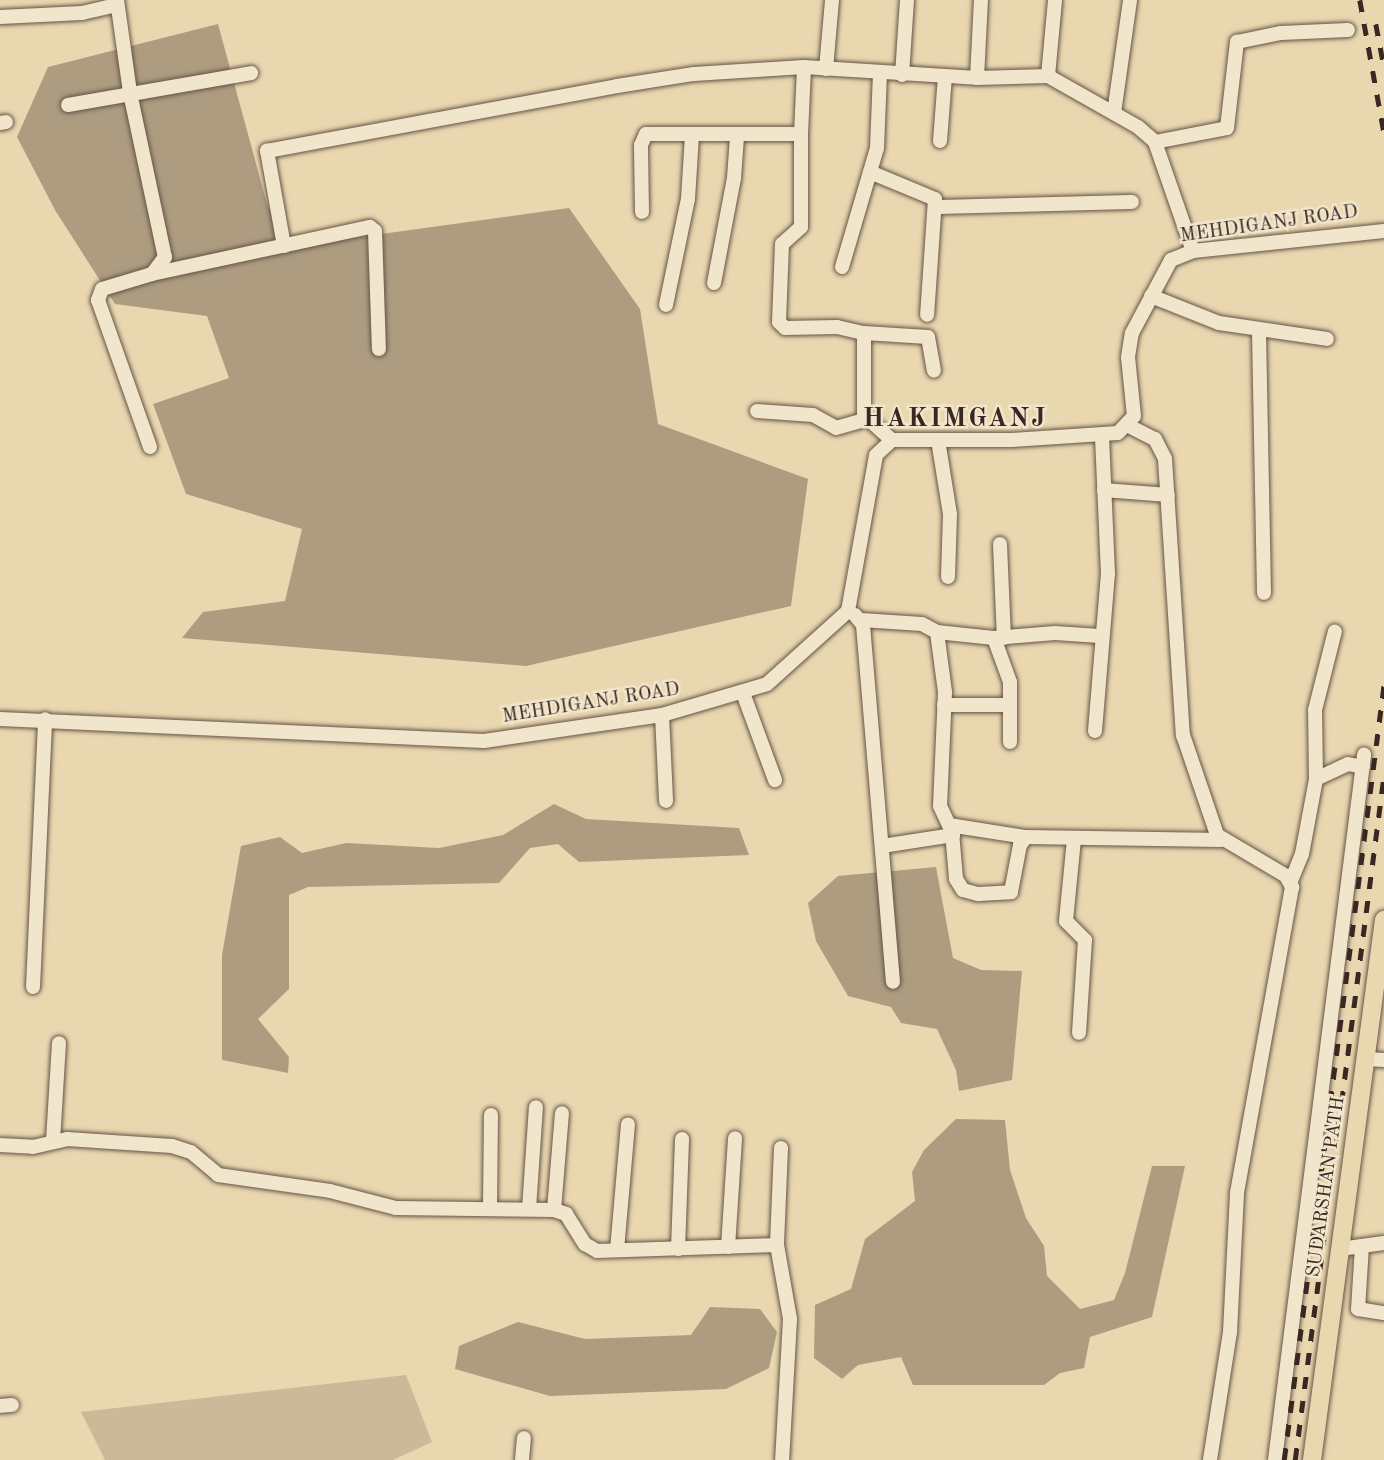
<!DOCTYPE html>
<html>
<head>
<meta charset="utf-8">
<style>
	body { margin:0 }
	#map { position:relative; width:1384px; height:1460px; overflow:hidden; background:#e9d7b0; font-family:"Old Standard TT",serif }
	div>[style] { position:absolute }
	.green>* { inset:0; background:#cbb998 }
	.water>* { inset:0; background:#ad9c80 }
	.roads { filter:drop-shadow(0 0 2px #655446) drop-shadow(0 0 2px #655446) }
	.minor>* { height:14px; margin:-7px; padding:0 7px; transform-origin:7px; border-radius:7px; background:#f1e5cc }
	.major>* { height:18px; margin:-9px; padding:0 9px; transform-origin:9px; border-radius:9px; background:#e9d7b0 }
	.rail>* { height:4.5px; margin-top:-2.25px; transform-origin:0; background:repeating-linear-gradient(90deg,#392822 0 12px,transparent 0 24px) }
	span { translate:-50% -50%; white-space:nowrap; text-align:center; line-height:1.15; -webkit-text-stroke:5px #f1e5cc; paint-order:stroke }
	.street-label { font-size:19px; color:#392822 }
	.district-label { font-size:26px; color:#392822; font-weight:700; letter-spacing:2px }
</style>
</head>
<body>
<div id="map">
	<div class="green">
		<i style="clip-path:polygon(406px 1375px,432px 1442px,393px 1460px,105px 1460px,81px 1412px)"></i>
	</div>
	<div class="water">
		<i style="clip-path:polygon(218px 24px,267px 204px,287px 247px,569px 208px,640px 309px,658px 424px,808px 479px,791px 606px,526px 666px,182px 638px,203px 612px,285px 601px,302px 529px,186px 494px,153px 404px,229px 378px,207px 316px,115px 304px,55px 210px,17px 137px,48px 67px)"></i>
		<i style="clip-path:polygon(554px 804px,586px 819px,739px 828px,749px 855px,579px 862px,558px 844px,530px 848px,499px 883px,308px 887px,289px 895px,289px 989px,258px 1019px,289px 1057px,288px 1073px,222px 1060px,222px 955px,241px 846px,280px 837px,302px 853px,346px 843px,439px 848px,503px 835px)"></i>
		<i style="clip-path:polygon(936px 867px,953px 958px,981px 970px,1022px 971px,1012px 1080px,959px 1091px,956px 1070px,937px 1029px,901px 1023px,891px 1007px,848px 996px,816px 941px,808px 903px,838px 876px)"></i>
		<i style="clip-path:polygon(956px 1119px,1005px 1120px,1010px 1170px,1026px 1218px,1044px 1246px,1047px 1276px,1080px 1309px,1114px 1300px,1125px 1273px,1152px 1166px,1185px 1166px,1152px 1317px,1090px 1337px,1084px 1368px,1060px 1373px,1044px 1385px,913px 1385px,901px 1357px,858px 1365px,842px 1379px,814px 1358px,815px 1305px,851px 1289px,865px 1239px,915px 1201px,912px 1172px,924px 1150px)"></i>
		<i style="clip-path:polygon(710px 1307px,760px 1309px,777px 1332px,769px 1368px,726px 1389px,550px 1396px,455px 1369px,459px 1346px,518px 1322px,585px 1339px,691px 1335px)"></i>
	</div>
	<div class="roads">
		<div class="minor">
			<i style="left:117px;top:0;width:94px;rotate:82deg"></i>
			<i style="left:130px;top:93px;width:168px;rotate:78deg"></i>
			<i style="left:165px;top:257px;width:21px;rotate:127deg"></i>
			<i style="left:152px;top:274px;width:52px;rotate:163.3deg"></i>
			<i style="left:102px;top:289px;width:12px;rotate:110deg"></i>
			<i style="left:98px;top:300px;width:156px;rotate:70.5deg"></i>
			<i style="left:0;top:17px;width:82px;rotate:-2.8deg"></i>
			<i style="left:82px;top:13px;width:36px;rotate:-13deg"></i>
			<i style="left:826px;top:69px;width:69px;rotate:-85deg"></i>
			<i style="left:902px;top:75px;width:75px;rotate:-86.2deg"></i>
			<i style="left:1048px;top:76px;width:76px;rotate:-84.7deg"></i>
			<i style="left:977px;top:78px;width:78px;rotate:-87.1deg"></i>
			<i style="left:68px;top:105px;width:186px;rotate:-9.9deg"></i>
			<i style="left:1114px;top:113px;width:114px;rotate:-81.9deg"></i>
			<i style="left:0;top:123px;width:6px;rotate:-9deg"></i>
			<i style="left:801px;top:134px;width:93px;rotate:90deg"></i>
			<i style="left:801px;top:227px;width:25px;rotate:138deg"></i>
			<i style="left:782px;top:244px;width:78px;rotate:92.2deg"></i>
			<i style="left:779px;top:322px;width:8px;rotate:45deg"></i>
			<i style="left:785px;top:328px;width:52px;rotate:-1.1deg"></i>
			<i style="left:837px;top:327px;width:28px;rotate:13deg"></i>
			<i style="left:864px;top:333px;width:82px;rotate:90deg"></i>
			<i style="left:864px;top:415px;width:38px;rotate:42deg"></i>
			<i style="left:940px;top:141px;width:65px;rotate:-85.6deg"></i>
			<i style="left:1155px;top:142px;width:73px;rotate:-11deg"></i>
			<i style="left:1227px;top:128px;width:87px;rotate:-83.4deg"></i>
			<i style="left:1237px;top:42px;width:45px;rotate:-11.6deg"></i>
			<i style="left:1281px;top:33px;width:67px;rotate:-2.6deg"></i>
			<i style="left:870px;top:172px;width:70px;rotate:22.6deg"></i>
			<i style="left:935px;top:199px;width:116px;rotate:93.9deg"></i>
			<i style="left:937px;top:207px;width:195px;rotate:-1.5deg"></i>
			<i style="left:642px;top:212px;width:67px;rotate:-90.9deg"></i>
			<i style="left:641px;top:145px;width:12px;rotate:-66deg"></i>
			<i style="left:646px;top:134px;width:155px"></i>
			<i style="left:801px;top:134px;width:67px;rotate:-87.4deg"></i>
			<i style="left:284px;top:246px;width:97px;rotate:-100.1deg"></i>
			<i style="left:267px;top:151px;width:356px;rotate:-10.5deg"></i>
			<i style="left:617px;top:86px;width:78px;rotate:-8.9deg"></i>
			<i style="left:694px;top:74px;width:110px;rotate:-3.6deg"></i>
			<i style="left:804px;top:67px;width:173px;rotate:3.6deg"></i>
			<i style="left:977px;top:78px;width:71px;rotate:-1.6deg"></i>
			<i style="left:1048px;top:76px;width:103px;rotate:29.5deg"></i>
			<i style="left:1138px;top:127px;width:23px;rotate:41deg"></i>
			<i style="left:1155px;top:142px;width:115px;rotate:70.8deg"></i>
			<i style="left:842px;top:267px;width:124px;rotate:-73.6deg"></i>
			<i style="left:877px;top:148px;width:74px;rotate:-87.7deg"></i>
			<i style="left:152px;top:274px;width:223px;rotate:-12.2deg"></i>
			<i style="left:370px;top:227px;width:6px;rotate:39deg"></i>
			<i style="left:375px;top:231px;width:118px;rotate:88.1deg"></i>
			<i style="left:714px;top:283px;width:107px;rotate:-79.2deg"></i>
			<i style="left:734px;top:178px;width:41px;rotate:-85.8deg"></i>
			<i style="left:1151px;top:296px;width:73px;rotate:21.7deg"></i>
			<i style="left:1219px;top:323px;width:109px;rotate:8.4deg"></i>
			<i style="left:666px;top:305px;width:108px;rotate:-78.3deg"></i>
			<i style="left:688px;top:199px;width:64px;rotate:-86.4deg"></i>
			<i style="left:1259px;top:332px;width:261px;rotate:88.9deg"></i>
			<i style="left:864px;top:333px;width:64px;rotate:3.6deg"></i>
			<i style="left:928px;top:337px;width:34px;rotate:80deg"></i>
			<i style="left:757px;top:411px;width:56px;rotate:4.1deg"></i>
			<i style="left:813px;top:415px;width:26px;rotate:29deg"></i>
			<i style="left:836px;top:428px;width:32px;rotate:-16deg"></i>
			<i style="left:1129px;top:426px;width:29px;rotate:27deg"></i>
			<i style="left:1155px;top:439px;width:22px;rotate:63deg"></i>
			<i style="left:1165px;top:459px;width:277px;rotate:86.3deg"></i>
			<i style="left:1183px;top:735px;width:106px;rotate:71.2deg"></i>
			<i style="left:1217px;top:835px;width:80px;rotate:30.7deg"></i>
			<i style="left:1286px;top:876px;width:13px;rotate:61deg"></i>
			<i style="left:1292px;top:887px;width:312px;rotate:100.2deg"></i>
			<i style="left:1237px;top:1194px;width:138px;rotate:92.9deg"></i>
			<i style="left:1230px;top:1332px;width:130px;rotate:98.9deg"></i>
			<i style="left:938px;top:440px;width:75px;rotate:80.8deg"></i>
			<i style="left:950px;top:514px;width:63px;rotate:91.8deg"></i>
			<i style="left:1104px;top:490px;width:64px;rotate:4.5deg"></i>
			<i style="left:1000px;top:544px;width:94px;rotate:87.6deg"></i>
			<i style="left:855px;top:615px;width:13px;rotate:51deg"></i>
			<i style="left:863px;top:625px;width:358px;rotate:85.2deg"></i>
			<i style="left:861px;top:620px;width:61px;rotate:3.8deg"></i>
			<i style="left:922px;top:624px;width:17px;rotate:28deg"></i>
			<i style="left:937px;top:632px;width:61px;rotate:82.4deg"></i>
			<i style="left:945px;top:692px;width:114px;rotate:92.5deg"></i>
			<i style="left:940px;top:806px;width:29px;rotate:65deg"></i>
			<i style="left:952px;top:832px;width:47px;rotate:85.1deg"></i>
			<i style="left:956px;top:879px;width:13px;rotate:58deg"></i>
			<i style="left:963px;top:890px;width:16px;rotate:15deg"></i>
			<i style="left:978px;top:894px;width:33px;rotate:-3deg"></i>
			<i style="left:1011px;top:892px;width:48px;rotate:-79.2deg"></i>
			<i style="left:1020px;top:845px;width:10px;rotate:-53deg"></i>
			<i style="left:1026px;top:837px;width:195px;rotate:0.9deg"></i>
			<i style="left:937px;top:632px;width:57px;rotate:6deg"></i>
			<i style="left:994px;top:638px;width:61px;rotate:-4.7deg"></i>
			<i style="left:1055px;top:633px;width:45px;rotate:3.8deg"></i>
			<i style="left:994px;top:638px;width:47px;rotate:70deg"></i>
			<i style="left:1010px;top:682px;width:60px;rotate:90deg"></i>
			<i style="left:743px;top:693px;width:93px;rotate:69.8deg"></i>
			<i style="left:944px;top:705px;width:66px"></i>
			<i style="left:662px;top:715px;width:86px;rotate:87.3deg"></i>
			<i style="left:0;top:719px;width:484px;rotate:2.6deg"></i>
			<i style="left:484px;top:741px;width:180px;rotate:-8.3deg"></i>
			<i style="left:662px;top:715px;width:109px;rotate:-16.4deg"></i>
			<i style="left:767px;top:684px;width:109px;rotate:-42deg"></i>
			<i style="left:848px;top:611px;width:158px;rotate:-79.8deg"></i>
			<i style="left:876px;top:455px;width:22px;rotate:-43deg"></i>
			<i style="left:892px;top:440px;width:120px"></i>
			<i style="left:1012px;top:440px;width:106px;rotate:-3.8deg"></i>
			<i style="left:1118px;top:433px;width:23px;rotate:-47deg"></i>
			<i style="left:1134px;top:416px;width:59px;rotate:-95.8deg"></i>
			<i style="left:1128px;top:357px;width:24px;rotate:-81deg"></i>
			<i style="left:1132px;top:333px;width:83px;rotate:-61.9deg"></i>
			<i style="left:1171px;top:260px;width:24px;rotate:-22deg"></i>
			<i style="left:1193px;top:251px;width:192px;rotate:-6deg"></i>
			<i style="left:1095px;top:731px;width:158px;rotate:-85.3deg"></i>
			<i style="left:1108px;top:574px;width:140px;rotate:-92.5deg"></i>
			<i style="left:1316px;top:779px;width:69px;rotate:-90.8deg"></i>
			<i style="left:1315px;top:710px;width:81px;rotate:-75.8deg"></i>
			<i style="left:949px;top:825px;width:78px;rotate:8.9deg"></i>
			<i style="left:1074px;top:839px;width:82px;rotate:95.6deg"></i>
			<i style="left:1066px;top:921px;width:27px;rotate:45deg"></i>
			<i style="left:1085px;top:940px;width:93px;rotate:93.7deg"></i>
			<i style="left:882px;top:846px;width:72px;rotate:-8.8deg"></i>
			<i style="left:1291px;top:881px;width:29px;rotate:-68deg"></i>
			<i style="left:1302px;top:854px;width:76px;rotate:-79.4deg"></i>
			<i style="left:1316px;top:779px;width:35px;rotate:-25deg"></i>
			<i style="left:1348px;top:764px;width:15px;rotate:11deg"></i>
			<i style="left:33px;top:987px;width:268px;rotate:-87.4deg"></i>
			<i style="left:1366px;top:1059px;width:18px;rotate:3deg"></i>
			<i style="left:53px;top:1141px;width:98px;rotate:-86.5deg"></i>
			<i style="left:0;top:1145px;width:33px;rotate:3deg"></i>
			<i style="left:33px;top:1147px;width:35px;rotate:-13deg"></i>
			<i style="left:67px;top:1139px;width:105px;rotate:3.8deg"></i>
			<i style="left:172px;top:1146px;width:20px;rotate:18deg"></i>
			<i style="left:191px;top:1152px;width:35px;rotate:40deg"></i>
			<i style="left:218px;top:1175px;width:113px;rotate:8.1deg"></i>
			<i style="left:330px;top:1191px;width:68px;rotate:14.4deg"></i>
			<i style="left:396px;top:1208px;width:158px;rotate:0.7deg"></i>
			<i style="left:554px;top:1210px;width:13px;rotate:18deg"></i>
			<i style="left:566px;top:1214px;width:36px;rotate:58deg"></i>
			<i style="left:585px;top:1244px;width:14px;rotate:30deg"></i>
			<i style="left:597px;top:1251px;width:180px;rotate:-1.9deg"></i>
			<i style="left:781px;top:1148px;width:97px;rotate:92.4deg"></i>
			<i style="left:777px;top:1245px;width:75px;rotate:80deg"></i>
			<i style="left:790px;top:1319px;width:141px;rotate:93.2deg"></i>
			<i style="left:490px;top:1207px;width:92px;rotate:-89.4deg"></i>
			<i style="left:529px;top:1209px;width:102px;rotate:-86.1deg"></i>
			<i style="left:554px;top:1210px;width:97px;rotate:-85.3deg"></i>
			<i style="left:1362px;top:1246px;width:63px;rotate:93.6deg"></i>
			<i style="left:1358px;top:1309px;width:26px;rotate:9deg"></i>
			<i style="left:728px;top:1247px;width:109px;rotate:-86.3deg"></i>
			<i style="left:678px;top:1249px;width:110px;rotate:-87.9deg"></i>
			<i style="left:1340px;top:1249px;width:44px;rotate:-7.8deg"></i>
			<i style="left:617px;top:1250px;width:126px;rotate:-85deg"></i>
			<i style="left:0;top:1406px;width:12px;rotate:-5deg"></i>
			<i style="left:522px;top:1460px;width:22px;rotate:-85deg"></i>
			<i style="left:1275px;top:1460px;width:711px;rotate:-82.8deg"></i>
		</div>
		<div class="major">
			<i style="left:1312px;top:1460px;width:545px;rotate:-82.41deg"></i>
		</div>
	</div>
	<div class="rail">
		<i style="left:1360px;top:0;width:134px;rotate:79.7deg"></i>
		<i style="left:1376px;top:24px;width:43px;rotate:79.2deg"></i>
		<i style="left:1284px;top:1460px;width:782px;rotate:-82.66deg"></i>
		<i style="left:1295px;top:1460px;width:692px;rotate:-82.61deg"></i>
	</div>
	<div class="street-label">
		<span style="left:1269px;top:225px;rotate:-8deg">MEHDIGANJ ROAD</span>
		<span style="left:591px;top:704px;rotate:-9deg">MEHDIGANJ ROAD</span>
		<span style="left:1327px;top:1187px;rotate:-82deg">SUDARSHAN PATH</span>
	</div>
	<div class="district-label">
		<span style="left:955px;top:420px">HAKIMGANJ</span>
	</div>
</div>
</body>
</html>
